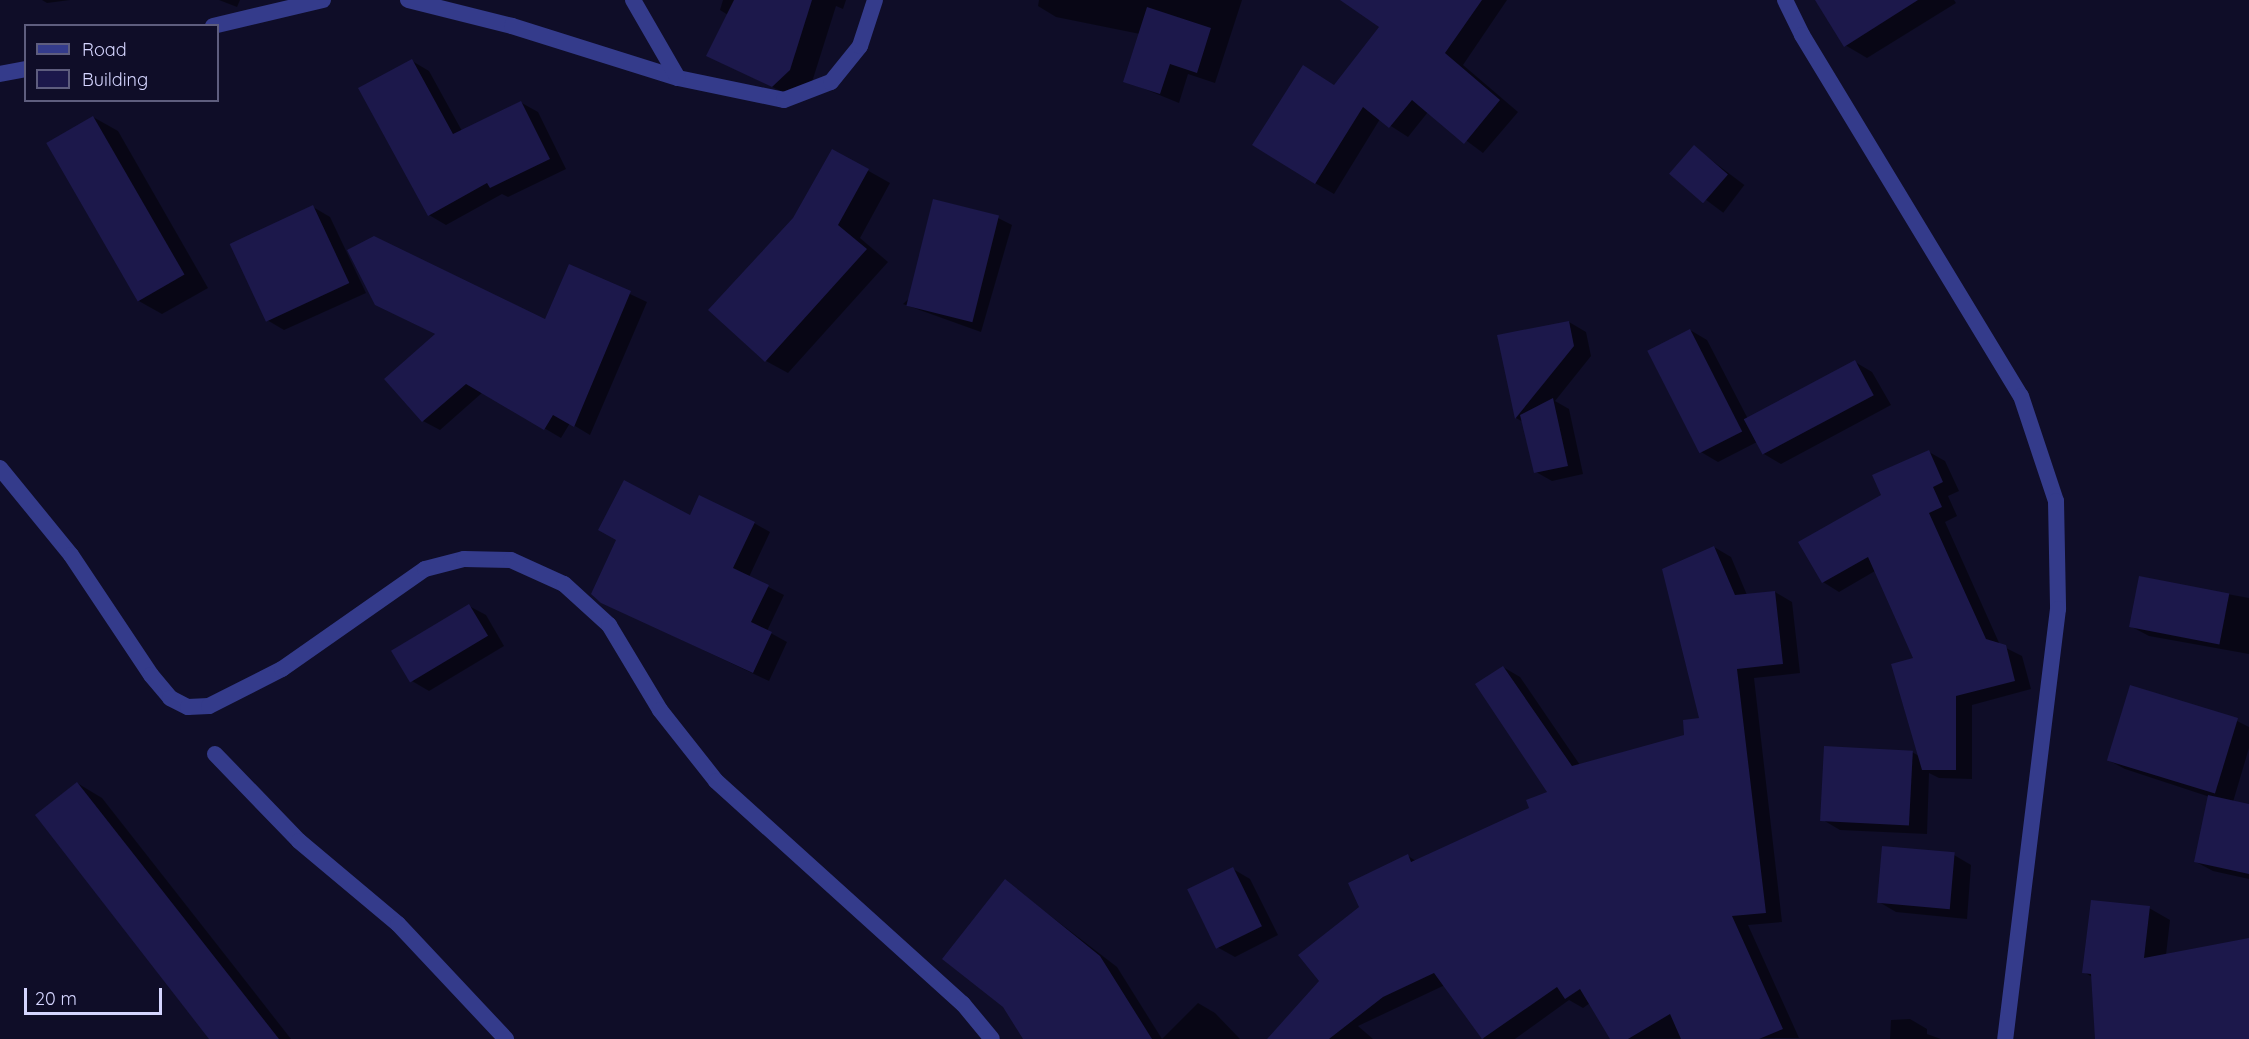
<!DOCTYPE html>
<html>
<head>
<meta charset="utf-8">
<style>
	body { margin:0 }
	#map { position:relative; width:2249px; height:1039px; overflow:hidden; background:#0f0d28; font-family:Quicksand,sans-serif }
	div>[style] { position:absolute }
	.shadow>* { inset:0; background:#0007; transform-origin:0 0 }
	.building>* { inset:0; background:#1c184b; transform-origin:0 0 }
	.minor>* { height:16px; margin:-8px; padding:0 8px; transform-origin:8px; border-radius:8px; background:#343b8b }
	.tertiary>* { height:16px; margin:-8px; padding:0 8px; transform-origin:8px; border-radius:8px; background:#343b8b }
	span { translate:-50% -50%; white-space:nowrap; text-align:center; line-height:1.15; -webkit-text-stroke:6px #0f0d28; paint-order:stroke }
	.legend { position:absolute; left:24px; top:24px; width:195px; height:78px; box-sizing:border-box; background:#0f0d28; border:2px solid #5e5d7e; margin:0; padding:8px 10px; list-style:none; font-size:18px; color:#d5d5ff }
	.legend li { display:flex; align-items:center; gap:12px; height:30px }
	.legend b { width:30px; border:2px solid #5e5d7e }
	.scale { position:absolute; left:24px; top:988px; width:138px; height:27px; box-sizing:border-box; border:3px solid #d5d5ff; border-top:0; padding-left:8px; font-size:18px; line-height:21px; white-space:nowrap; color:#d5d5ff; -webkit-text-stroke:4px #0f0d28; paint-order:stroke }
</style>
</head>
<body>
<div id="map">
	<div class="shadow">
		<i style="clip-path:polygon(42px 0,70px 0,47px 3px)"></i>
		<i style="clip-path:polygon(219px 0,240px 0,237px 7px)"></i>
		<i style="clip-path:polygon(723px 0,846px 0,843px 9px,836px 6px,812px 82px,795px 98px,708px 56px,728px 15px,720px 10px)"></i>
		<i style="clip-path:polygon(1039px 0,1242px 0,1215px 83px,1188px 74px,1179px 103px,1125px 81px,1140px 34px,1056px 17px,1038px 6px)"></i>
		<i style="clip-path:polygon(1349px 0,1507px 0,1463px 65px,1518px 112px,1483px 153px,1428px 112px,1408px 137px,1380px 119px,1334px 194px,1315px 183px,1335px 86px,1381px 27px)"></i>
		<i style="clip-path:polygon(1816px 0,1954px 0,1956px 3px,1867px 58px,1845px 45px)"></i>
		<i style="clip-path:polygon(412px 61px,429px 71px,462px 131px,520px 102px,538px 112px,566px 169px,508px 197px,502px 194px,446px 225px,429px 215px)"></i>
		<i style="clip-path:polygon(93px 117px,118px 131px,208px 288px,162px 314px,137px 300px)"></i>
		<i style="left:1694px;top:147px;width:63px;height:35px;rotate:37deg"></i>
		<i style="clip-path:polygon(833px 151px,890px 183px,860px 238px,888px 262px,788px 373px,766px 361px,794px 219px)"></i>
		<i style="clip-path:polygon(313px 207px,330px 217px,366px 293px,284px 330px,267px 320px)"></i>
		<i style="clip-path:polygon(998px 218px,1012px 225px,981px 332px,903px 304px)"></i>
		<i style="clip-path:polygon(570px 266px,647px 302px,590px 435px,570px 423px,561px 438px,483px 392px,440px 430px,423px 421px,387px 379px,437px 335px,376px 304px,546px 321px)"></i>
		<i style="clip-path:polygon(1569px 322px,1586px 332px,1591px 356px,1555px 401px,1569px 409px,1583px 474px,1552px 481px,1536px 472px,1523px 422px,1516px 418px,1499px 336px)"></i>
		<i style="clip-path:polygon(1690px 330px,1707px 340px,1748px 419px,1855px 362px,1872px 372px,1891px 405px,1781px 464px,1764px 454px,1757px 442px,1718px 462px,1701px 452px)"></i>
		<i style="clip-path:polygon(1929px 452px,1945px 461px,1959px 491px,1948px 496px,1957px 516px,1945px 522px,2000px 645px,2022px 656px,2031px 689px,1972px 705px,1972px 779px,1939px 778px,1929px 773px,1927px 834px,1840px 830px,1823px 820px,1912px 752px,1919px 756px,1915px 659px,1875px 571px,1839px 592px,1823px 582px,1883px 495px)"></i>
		<i style="clip-path:polygon(690px 517px,754px 523px,770px 532px,749px 577px,784px 595px,767px 631px,787px 642px,769px 681px,602px 602px)"></i>
		<i style="clip-path:polygon(1714px 547px,1731px 557px,1747px 595px,1775px 592px,1792px 602px,1800px 673px,1754px 678px,1782px 922px,1748px 925px,1799px 1038px,1612px 1039px,1590px 1003px,1583px 1008px,1569px 1000px,1515px 1039px,1484px 1039px,1445px 985px,1358px 1026px,1373px 1039px,1269px 1039px,1321px 981px,1361px 908px,1408px 856px,1416px 861px,1531px 809px,1549px 793px,1503px 667px,1520px 677px,1580px 765px,1686px 737px,1701px 719px)"></i>
		<i style="clip-path:polygon(2140px 578px,2249px 598px,2249px 654px,2149px 636px,2132px 627px)"></i>
		<i style="clip-path:polygon(469px 606px,486px 615px,504px 646px,429px 691px,412px 681px)"></i>
		<i style="clip-path:polygon(2237px 721px,2249px 727px,2249px 748px,2233px 802px,2249px 806px,2249px 879px,2213px 871px,2196px 862px,2210px 797px,2125px 769px,2108px 760px)"></i>
		<i style="clip-path:polygon(77px 783px,102px 798px,291px 1039px,211px 1039px)"></i>
		<i style="clip-path:polygon(1954px 855px,1971px 865px,1967px 919px,1896px 912px,1879px 902px)"></i>
		<i style="clip-path:polygon(1233px 869px,1250px 879px,1278px 935px,1235px 957px,1217px 947px)"></i>
		<i style="clip-path:polygon(1005px 881px,1117px 967px,1162px 1039px,1025px 1039px)"></i>
		<i style="clip-path:polygon(2149px 908px,2170px 920px,2166px 955px,2249px 940px,2249px 1039px,2097px 1039px,2092px 977px,2084px 972px)"></i>
		<i style="clip-path:polygon(1198px 1003px,1215px 1013px,1240px 1039px,1162px 1039px)"></i>
		<i style="clip-path:polygon(1910px 1019px,1927px 1029px,1927px 1034px,1941px 1039px,1890px 1039px,1891px 1020px)"></i>
	</div>
	<div class="building">
		<i style="clip-path:polygon(734px 0,812px 0,790px 70px,772px 87px,706px 56px)"></i>
		<i style="clip-path:polygon(1340px 0,1482px 0,1445px 53px,1500px 100px,1464px 144px,1412px 100px,1389px 128px,1363px 107px,1315px 184px,1252px 145px,1303px 65px,1334px 85px,1379px 27px)"></i>
		<i style="clip-path:polygon(1815px 0,1918px 0,1844px 47px)"></i>
		<i style="clip-path:polygon(1147px 7px,1211px 28px,1197px 73px,1170px 64px,1160px 94px,1123px 82px)"></i>
		<i style="clip-path:polygon(412px 59px,453px 134px,521px 101px,550px 159px,490px 188px,487px 183px,428px 216px,358px 88px)"></i>
		<i style="left:93px;top:116px;width:183px;height:54px;rotate:60deg"></i>
		<i style="left:1694px;top:145px;width:45px;height:38px;rotate:41deg"></i>
		<i style="clip-path:polygon(832px 149px,869px 169px,838px 225px,867px 249px,765px 362px,708px 310px,793px 218px)"></i>
		<i style="left:933px;top:199px;width:68px;height:110px;rotate:14deg"></i>
		<i style="left:313px;top:205px;width:86px;height:92px;rotate:65deg"></i>
		<i style="clip-path:polygon(374px 236px,545px 319px,569px 264px,631px 291px,574px 427px,553px 415px,544px 430px,466px 384px,422px 422px,384px 379px,435px 334px,375px 305px,347px 250px)"></i>
		<i style="clip-path:polygon(1569px 321px,1574px 346px,1515px 419px,1497px 335px)"></i>
		<i style="left:1690px;top:329px;width:115px;height:48px;rotate:63deg"></i>
		<i style="left:1855px;top:360px;width:40px;height:126px;rotate:62deg"></i>
		<i style="clip-path:polygon(1553px 398px,1568px 466px,1534px 473px,1520px 415px)"></i>
		<i style="clip-path:polygon(1929px 450px,1943px 482px,1933px 487px,1942px 507px,1929px 513px,1986px 639px,2006px 645px,2015px 681px,1956px 696px,1956px 770px,1922px 770px,1891px 664px,1913px 658px,1868px 557px,1822px 583px,1798px 542px,1881px 495px,1872px 475px)"></i>
		<i style="clip-path:polygon(624px 480px,690px 515px,699px 495px,755px 522px,733px 568px,769px 585px,751px 622px,772px 632px,753px 673px,601px 603px,591px 594px,616px 540px,598px 530px)"></i>
		<i style="clip-path:polygon(1714px 546px,1735px 595px,1775px 591px,1783px 664px,1737px 669px,1766px 913px,1732px 916px,1783px 1029px,1759px 1039px,1681px 1039px,1670px 1014px,1628px 1039px,1610px 1039px,1580px 989px,1565px 999px,1557px 987px,1482px 1039px,1434px 973px,1383px 997px,1329px 1039px,1267px 1039px,1319px 981px,1298px 955px,1359px 907px,1348px 883px,1408px 854px,1411px 862px,1529px 808px,1526px 800px,1547px 792px,1475px 684px,1503px 666px,1572px 766px,1684px 735px,1683px 720px,1699px 718px,1662px 569px)"></i>
		<i style="left:2139px;top:576px;width:92px;height:52px;rotate:11deg"></i>
		<i style="left:469px;top:604px;width:37px;height:91px;rotate:59deg"></i>
		<i style="left:2130px;top:685px;width:113px;height:79px;rotate:17deg"></i>
		<i style="left:1824px;top:746px;width:89px;height:75px;rotate:3deg"></i>
		<i style="clip-path:polygon(77px 782px,279px 1039px,209px 1039px,35px 815px)"></i>
		<i style="clip-path:polygon(2208px 795px,2249px 804px,2249px 874px,2194px 862px)"></i>
		<i style="left:1882px;top:846px;width:73px;height:57px;rotate:5deg"></i>
		<i style="left:1233px;top:867px;width:66px;height:51px;rotate:64deg"></i>
		<i style="clip-path:polygon(1005px 879px,1100px 956px,1152px 1039px,1023px 1039px,1003px 1007px,942px 959px)"></i>
		<i style="clip-path:polygon(2091px 900px,2150px 906px,2144px 958px,2249px 938px,2249px 1039px,2095px 1039px,2091px 974px,2082px 973px)"></i>
	</div>
	<div class="minor">
		<i style="left:408px;top:0;width:107px;rotate:14deg"></i>
		<i style="left:512px;top:26px;width:174px;rotate:17.4deg"></i>
		<i style="left:678px;top:78px;width:108px;rotate:11.7deg"></i>
		<i style="left:784px;top:100px;width:50px;rotate:-21deg"></i>
		<i style="left:831px;top:82px;width:46px;rotate:-51.1deg"></i>
		<i style="left:860px;top:46px;width:48px;rotate:-71.9deg"></i>
		<i style="left:633px;top:0;width:90px;rotate:60deg"></i>
		<i style="left:213px;top:26px;width:113px;rotate:-13.3deg"></i>
		<i style="left:0;top:74px;width:26px;rotate:-11deg"></i>
		<i style="left:0;top:468px;width:112px;rotate:50.8deg"></i>
		<i style="left:71px;top:555px;width:144px;rotate:56.3deg"></i>
		<i style="left:151px;top:675px;width:30px;rotate:50deg"></i>
		<i style="left:170px;top:698px;width:20px;rotate:27deg"></i>
		<i style="left:188px;top:707px;width:21px;rotate:-3deg"></i>
		<i style="left:209px;top:706px;width:82px;rotate:-26.9deg"></i>
		<i style="left:282px;top:669px;width:174px;rotate:-35deg"></i>
		<i style="left:425px;top:569px;width:40px;rotate:-14.4deg"></i>
		<i style="left:464px;top:559px;width:47px;rotate:1.2deg"></i>
		<i style="left:511px;top:560px;width:58px;rotate:24.4deg"></i>
		<i style="left:564px;top:584px;width:61px;rotate:42.3deg"></i>
		<i style="left:609px;top:625px;width:99px;rotate:59deg"></i>
		<i style="left:660px;top:710px;width:90px;rotate:51.7deg"></i>
		<i style="left:716px;top:781px;width:333px;rotate:42.1deg"></i>
		<i style="left:963px;top:1004px;width:45px;rotate:50.4deg"></i>
		<i style="left:215px;top:754px;width:121px;rotate:46deg"></i>
		<i style="left:299px;top:841px;width:129px;rotate:40deg"></i>
		<i style="left:398px;top:924px;width:158px;rotate:46.8deg"></i>
	</div>
	<div class="tertiary">
		<i style="left:1785px;top:0;width:39px;rotate:64deg"></i>
		<i style="left:1802px;top:35px;width:422px;rotate:58.8deg"></i>
		<i style="left:2021px;top:396px;width:111px;rotate:71.6deg"></i>
		<i style="left:2056px;top:501px;width:108px;rotate:88.9deg"></i>
		<i style="left:2058px;top:609px;width:433px;rotate:97deg"></i>
	</div>
	<ul class="legend">
	<li><b style="height:8px;background:#343b8b"></b>Road</li>
	<li><b style="height:16px;background:#1c184b"></b>Building</li>
	</ul>
	<div class="scale">20 m</div>
</div>
</body>
</html>
